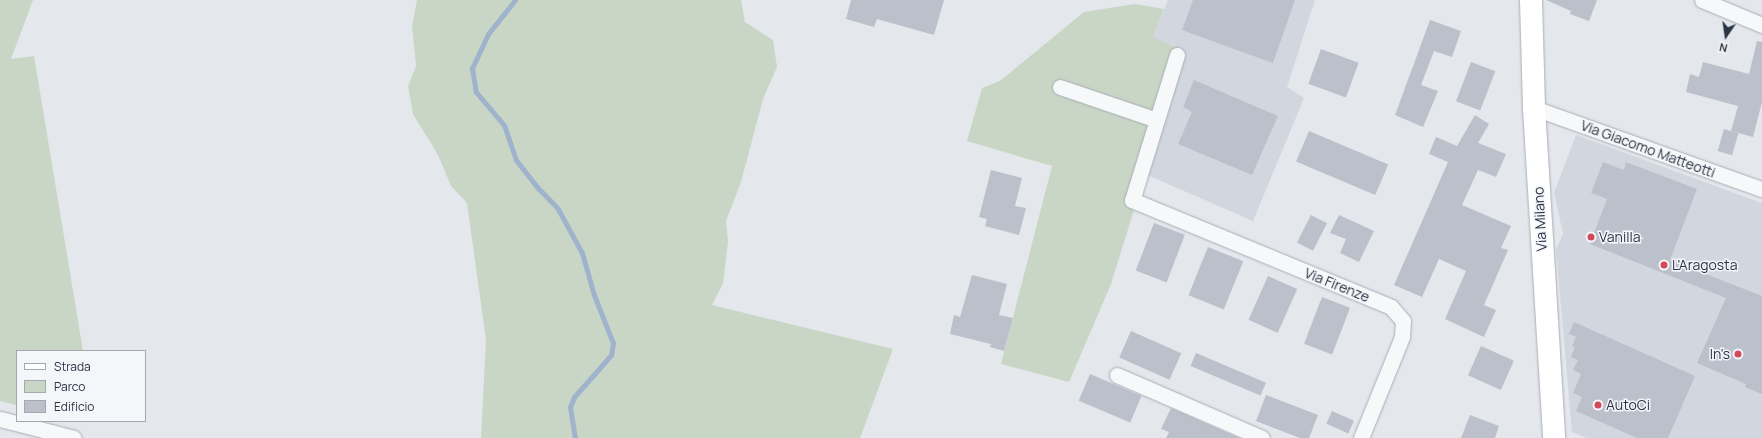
<!DOCTYPE html>
<html>
<head>
<meta charset="utf-8">
<style>
	body { margin:0 }
	#map { position:relative; width:1762px; height:438px; overflow:hidden; background:#e4e7ec; font-family:Manrope,sans-serif }
	div>[style] { position:absolute }
	.built>* { inset:0; background:#d2d6de }
	.green>* { inset:0; background:#c9d6c5 }
	.stream>* { height:5px; margin:-2.5px; padding:0 2.5px; transform-origin:2.5px; border-radius:2.5px; background:#9fb4cc }
	.building>* { inset:0; background:#bbc0ca; transform-origin:0 0 }
	.roads { filter:drop-shadow(0 0 1px #a9aeb7) drop-shadow(0 0 1px #a9aeb7) }
	.street>* { height:15px; margin:-7.5px; padding:0 7.5px; transform-origin:7.5px; border-radius:7.5px; background:#f7f8fa }
	.secondary>* { height:22px; margin:-11px; padding:0 11px; transform-origin:11px; border-radius:11px; background:#fff }
	.dots>* { width:11px; height:11px; translate:-50% -50%; box-sizing:border-box; border:2px solid #f4f6f9; border-radius:50% }
	span { translate:-50% -50%; white-space:nowrap; text-align:center; line-height:1.15; -webkit-text-stroke:3px #f4f6f9; paint-order:stroke }
	.street-label { font-size:14px; color:#2b3445 }
	.poi-label { font-size:14px; color:#2b3445 }
	.left { translate:0 -50%; text-align:left }
	.right { translate:-100% -50%; text-align:right }
	.legend { position:absolute; left:16px; top:350px; width:130px; height:72px; box-sizing:border-box; background:#f4f6f9; border:1px solid #a4a8b1; margin:0; padding:5px 7px; list-style:none; font-size:12px; color:#2b3445 }
	.legend li { display:flex; align-items:center; gap:8px; height:20px }
	.legend b { width:20px; border:1px solid #a4a8b1 }
	.north { position:absolute; left:1706px; top:16px; width:40px; height:40px; -webkit-text-stroke:3px #f4f6f9; paint-order:stroke; rotate:193deg; font-size:11px; font-weight:700; line-height:16px; text-align:center; color:#2b3445 }
	.north::after { content:''; display:block; margin:auto; width:14px; height:18px; background:#2b3445; clip-path:polygon(50% 0,100% 100%,50% 72%,0 100%) }
</style>
</head>
<body>
<div id="map">
	<div class="built">
		<i style="clip-path:polygon(1168px 0,1315px 0,1287px 87px,1304px 98px,1253px 221px,1145px 174px,1153px 37px)"></i>
		<i style="clip-path:polygon(1576px 135px,1762px 203px,1762px 438px,1587px 438px,1572px 432px,1556px 249px,1563px 234px,1554px 193px)"></i>
	</div>
	<div class="green">
		<i style="clip-path:polygon(0 0,33px 0,11px 59px,34px 56px,83px 351px,17px 351px,17px 405px,0 401px)"></i>
		<i style="clip-path:polygon(417px 0,741px 0,745px 22px,773px 40px,777px 67px,763px 99px,741px 182px,726px 221px,728px 242px,723px 284px,712px 305px,893px 349px,860px 438px,481px 438px,486px 340px,467px 203px,451px 186px,438px 155px,413px 114px,408px 86px,416px 66px,412px 26px)"></i>
		<i style="clip-path:polygon(1135px 4px,1164px 9px,1153px 37px,1183px 52px,1111px 284px,1069px 382px,1001px 364px,1052px 166px,967px 141px,982px 88px,1000px 81px,1084px 12px)"></i>
	</div>
	<div class="stream">
		<i style="left:515px;top:0;width:43px;rotate:128.5deg"></i>
		<i style="left:488px;top:34px;width:38px;rotate:115deg"></i>
		<i style="left:472px;top:68px;width:24px;rotate:81deg"></i>
		<i style="left:476px;top:92px;width:43px;rotate:49.7deg"></i>
		<i style="left:504px;top:125px;width:37px;rotate:71deg"></i>
		<i style="left:516px;top:160px;width:36px;rotate:52deg"></i>
		<i style="left:538px;top:188px;width:29px;rotate:46deg"></i>
		<i style="left:558px;top:209px;width:50px;rotate:61.4deg"></i>
		<i style="left:582px;top:253px;width:44px;rotate:74.1deg"></i>
		<i style="left:594px;top:295px;width:52px;rotate:68.4deg"></i>
		<i style="left:613px;top:343px;width:12px;rotate:99deg"></i>
		<i style="left:611px;top:355px;width:56px;rotate:131.4deg"></i>
		<i style="left:574px;top:397px;width:11px;rotate:112deg"></i>
		<i style="left:570px;top:407px;width:31px;rotate:81deg"></i>
	</div>
	<div class="building">
		<i style="clip-path:polygon(851px 0,944px 0,934px 35px,877px 19px,874px 27px,846px 19px)"></i>
		<i style="clip-path:polygon(1193px 0,1295px 0,1273px 63px,1182px 30px)"></i>
		<i style="clip-path:polygon(1546px 0,1597px 0,1589px 21px,1570px 14px,1571px 11px)"></i>
		<i style="clip-path:polygon(1430px 20px,1461px 31px,1452px 57px,1434px 51px,1421px 85px,1438px 91px,1423px 127px,1395px 115px)"></i>
		<i style="clip-path:polygon(1757px 41px,1762px 42px,1762px 102px,1753px 137px,1731px 131px,1738px 106px,1686px 92px,1690px 74px,1699px 77px,1703px 62px,1749px 74px)"></i>
		<i style="left:1321px;top:49px;width:40px;height:37px;rotate:20deg"></i>
		<i style="left:1471px;top:62px;width:26px;height:42px;rotate:21deg"></i>
		<i style="clip-path:polygon(1194px 80px,1278px 116px,1252px 175px,1178px 144px,1192px 112px,1183px 107px)"></i>
		<i style="clip-path:polygon(1475px 115px,1489px 124px,1478px 143px,1506px 154px,1496px 177px,1478px 170px,1462px 205px,1511px 226px,1501px 248px,1508px 250px,1484px 305px,1496px 310px,1484px 337px,1445px 319px,1466px 271px,1439px 259px,1422px 297px,1394px 285px,1448px 162px,1429px 154px,1436px 137px,1457px 146px)"></i>
		<i style="left:1724px;top:129px;width:15px;height:23px;rotate:16deg"></i>
		<i style="left:1309px;top:131px;width:86px;height:33px;rotate:23deg"></i>
		<i style="clip-path:polygon(1603px 162px,1624px 170px,1626px 162px,1697px 189px,1670px 260px,1762px 296px,1762px 394px,1745px 387px,1746px 384px,1697px 363px,1726px 298px,1590px 244px,1607px 199px,1591px 193px)"></i>
		<i style="clip-path:polygon(991px 170px,1022px 178px,1015px 206px,1026px 208px,1019px 235px,985px 226px,987px 219px,979px 217px)"></i>
		<i style="left:1311px;top:215px;width:18px;height:31px;rotate:27deg"></i>
		<i style="clip-path:polygon(1339px 215px,1374px 231px,1359px 262px,1340px 253px,1346px 239px,1330px 233px)"></i>
		<i style="left:1154px;top:223px;width:33px;height:51px;rotate:21deg"></i>
		<i style="left:1208px;top:247px;width:38px;height:52px;rotate:22deg"></i>
		<i style="clip-path:polygon(972px 275px,1007px 284px,999px 315px,1013px 318px,1004px 351px,990px 347px,991px 344px,950px 334px,954px 315px,960px 317px)"></i>
		<i style="left:1268px;top:276px;width:32px;height:48px;rotate:24deg"></i>
		<i style="left:1322px;top:297px;width:30px;height:50px;rotate:21deg"></i>
		<i style="clip-path:polygon(1574px 322px,1695px 376px,1668px 438px,1637px 438px,1576px 411px,1582px 397px,1573px 393px,1581px 374px,1573px 370px,1578px 360px,1571px 357px,1575px 347px,1572px 346px,1576px 337px,1569px 334px)"></i>
		<i style="left:1131px;top:331px;width:55px;height:29px;rotate:24deg"></i>
		<i style="left:1481px;top:346px;width:36px;height:32px;rotate:24deg"></i>
		<i style="left:1196px;top:353px;width:76px;height:14px;rotate:23deg"></i>
		<i style="left:1090px;top:374px;width:56px;height:29px;rotate:23deg"></i>
		<i style="clip-path:polygon(1266px 395px,1318px 415px,1309px 438px,1300px 438px,1256px 421px)"></i>
		<i style="clip-path:polygon(1171px 408px,1239px 438px,1166px 438px,1169px 432px,1161px 429px)"></i>
		<i style="left:1332px;top:411px;width:24px;height:14px;rotate:24deg"></i>
		<i style="clip-path:polygon(1470px 415px,1499px 426px,1495px 438px,1461px 438px)"></i>
	</div>
	<div class="roads">
		<div class="street">
			<i style="left:1702px;top:0;width:65px;rotate:22.6deg"></i>
			<i style="left:1177px;top:55px;width:152px;rotate:107.2deg"></i>
			<i style="left:1132px;top:200px;width:280px;rotate:22.4deg"></i>
			<i style="left:1391px;top:307px;width:18px;rotate:49deg"></i>
			<i style="left:1403px;top:321px;width:16px;rotate:94deg"></i>
			<i style="left:1402px;top:337px;width:109px;rotate:112.1deg"></i>
			<i style="left:1060px;top:87px;width:102px;rotate:18.8deg"></i>
			<i style="left:1534px;top:108px;width:242px;rotate:19.6deg"></i>
			<i style="left:1117px;top:375px;width:158px;rotate:23.5deg"></i>
			<i style="left:0;top:419px;width:76px;rotate:14.4deg"></i>
		</div>
		<div class="secondary">
			<i style="left:1531px;top:0;width:108px;rotate:88.4deg"></i>
			<i style="left:1534px;top:108px;width:331px;rotate:86.5deg"></i>
		</div>
	</div>
	<div class="dots">
		<i style="left:1591px;top:237px;background:#d1495b"></i>
		<i style="left:1664px;top:265px;background:#d1495b"></i>
		<i style="left:1738px;top:354px;background:#d1495b"></i>
		<i style="left:1598px;top:405px;background:#d1495b"></i>
	</div>
	<div class="street-label">
		<span style="left:1648px;top:149px;rotate:20deg">Via Giacomo Matteotti</span>
		<span style="left:1540px;top:219px;rotate:-93deg">Via Milano</span>
		<span style="left:1337px;top:285px;rotate:22deg">Via Firenze</span>
	</div>
	<div class="poi-label">
		<span class="left" style="left:1599px;top:237px">Vanilla</span>
		<span class="left" style="left:1672px;top:265px">L'Aragosta</span>
		<span class="right" style="left:1730px;top:354px">In's</span>
		<span class="left" style="left:1606px;top:405px">AutoCi</span>
	</div>
	<ul class="legend">
	<li><b style="height:5px;background:#fff"></b>Strada</li>
	<li><b style="height:11px;background:#c9d6c5"></b>Parco</li>
	<li><b style="height:11px;background:#bbc0ca"></b>Edificio</li>
	</ul>
	<div class="north">N</div>
</div>
</body>
</html>
